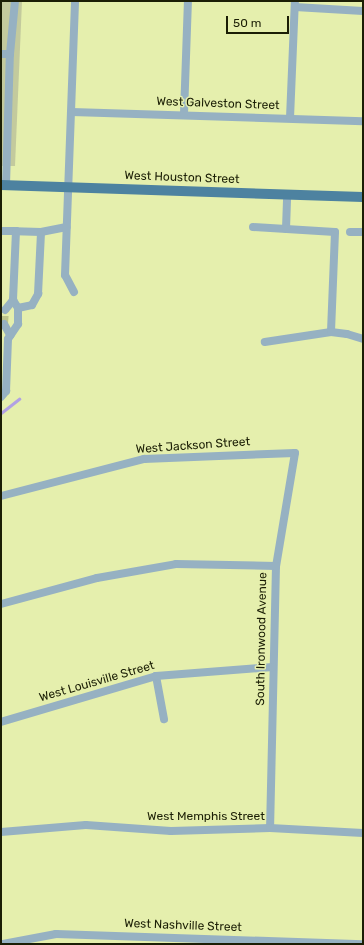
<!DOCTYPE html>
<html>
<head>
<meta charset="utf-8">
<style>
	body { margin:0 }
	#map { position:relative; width:364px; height:945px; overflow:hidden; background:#e5efad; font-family:Rubik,sans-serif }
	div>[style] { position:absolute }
	.green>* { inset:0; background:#c3ca9d }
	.stream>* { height:2.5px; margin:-1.25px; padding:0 1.25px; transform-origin:1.25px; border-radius:1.25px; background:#b1a1e3 }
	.minor-tunnel>* { height:8px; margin-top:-4px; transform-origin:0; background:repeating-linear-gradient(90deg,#bdc58b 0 8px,transparent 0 12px) }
	.minor>* { height:8px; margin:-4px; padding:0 4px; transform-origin:4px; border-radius:4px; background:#96b1c2 }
	.major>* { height:10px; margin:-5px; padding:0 5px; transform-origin:5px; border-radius:5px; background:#4d82a0 }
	span { translate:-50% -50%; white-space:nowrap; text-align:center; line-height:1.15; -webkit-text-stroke:3px #e5efad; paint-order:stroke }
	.street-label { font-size:12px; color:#1b1e05 }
	.frame { position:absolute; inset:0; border:2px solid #1b1e05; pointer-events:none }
	.scale { position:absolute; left:226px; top:16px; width:63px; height:18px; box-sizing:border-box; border:2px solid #1b1e05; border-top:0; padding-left:5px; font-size:12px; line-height:14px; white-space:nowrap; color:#1b1e05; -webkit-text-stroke:3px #e5efad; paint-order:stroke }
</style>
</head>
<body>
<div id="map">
	<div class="green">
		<i style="clip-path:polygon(1px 1px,22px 1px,15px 166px,1px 166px)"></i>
	</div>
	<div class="stream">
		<i style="left:1px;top:413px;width:23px;rotate:-38deg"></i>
	</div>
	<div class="minor-tunnel">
		<i style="left:4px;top:324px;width:14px;rotate:-86deg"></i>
	</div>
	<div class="minor">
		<i style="left:295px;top:7px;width:68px;rotate:3.4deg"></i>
		<i style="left:1px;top:54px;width:9px"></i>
		<i style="left:72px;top:112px;width:291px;rotate:1.8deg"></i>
		<i style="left:184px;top:114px;width:113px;rotate:-88deg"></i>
		<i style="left:290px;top:118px;width:117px;rotate:-87.6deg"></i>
		<i style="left:6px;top:185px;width:131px;rotate:-88.3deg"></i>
		<i style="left:10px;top:54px;width:53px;rotate:-84.6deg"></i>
		<i style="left:253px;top:227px;width:82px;rotate:3.5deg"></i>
		<i style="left:335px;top:232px;width:100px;rotate:92.3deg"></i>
		<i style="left:331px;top:332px;width:67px;rotate:171.4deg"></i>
		<i style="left:286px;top:229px;width:35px;rotate:-88deg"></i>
		<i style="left:1px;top:231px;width:15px"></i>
		<i style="left:41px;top:232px;width:25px;rotate:-178deg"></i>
		<i style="left:16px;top:231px;width:69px;rotate:92.5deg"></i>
		<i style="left:13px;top:300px;width:9px;rotate:58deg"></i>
		<i style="left:18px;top:308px;width:14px;rotate:-12deg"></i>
		<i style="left:32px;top:305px;width:13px;rotate:-61deg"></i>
		<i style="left:38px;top:294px;width:62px;rotate:-87.2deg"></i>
		<i style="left:41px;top:232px;width:26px;rotate:-11deg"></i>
		<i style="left:350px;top:232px;width:13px"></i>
		<i style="left:74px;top:292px;width:19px;rotate:-118deg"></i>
		<i style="left:65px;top:275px;width:274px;rotate:-87.9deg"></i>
		<i style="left:5px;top:310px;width:13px;rotate:-51deg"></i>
		<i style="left:4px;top:324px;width:13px;rotate:61deg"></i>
		<i style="left:331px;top:332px;width:16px;rotate:7deg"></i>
		<i style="left:347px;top:334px;width:17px;rotate:17deg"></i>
		<i style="left:1px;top:397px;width:8px;rotate:-50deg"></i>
		<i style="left:6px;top:391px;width:52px;rotate:-87.8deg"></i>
		<i style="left:8px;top:339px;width:18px;rotate:-56deg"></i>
		<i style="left:18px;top:324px;width:16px;rotate:-90deg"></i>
		<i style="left:1px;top:496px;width:148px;rotate:-14.5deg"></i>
		<i style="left:144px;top:459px;width:151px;rotate:-2.3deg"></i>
		<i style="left:295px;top:453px;width:115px;rotate:99.5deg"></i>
		<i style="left:276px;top:566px;width:262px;rotate:91.3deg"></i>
		<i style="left:1px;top:604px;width:99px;rotate:-15.2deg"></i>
		<i style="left:97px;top:578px;width:80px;rotate:-10deg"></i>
		<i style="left:176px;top:564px;width:100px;rotate:1.1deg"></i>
		<i style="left:156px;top:676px;width:44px;rotate:79.5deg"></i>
		<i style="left:1px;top:722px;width:162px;rotate:-16.5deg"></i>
		<i style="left:156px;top:676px;width:117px;rotate:-4.4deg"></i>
		<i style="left:1px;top:832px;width:85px;rotate:-4.7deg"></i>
		<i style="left:86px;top:825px;width:85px;rotate:4deg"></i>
		<i style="left:171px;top:831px;width:99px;rotate:-1.7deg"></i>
		<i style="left:270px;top:828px;width:93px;rotate:3.1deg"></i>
		<i style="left:3px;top:944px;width:54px;rotate:-10.7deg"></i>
		<i style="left:56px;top:934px;width:307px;rotate:1.9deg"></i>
	</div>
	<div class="major">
		<i style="left:1px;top:185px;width:362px;rotate:1.9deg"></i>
	</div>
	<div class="street-label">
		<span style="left:218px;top:104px;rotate:2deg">West Galveston Street</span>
		<span style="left:182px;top:178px;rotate:2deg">West Houston Street</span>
		<span style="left:193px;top:446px;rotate:-4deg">West Jackson Street</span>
		<span style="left:262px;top:639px;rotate:-89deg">South Ironwood Avenue</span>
		<span style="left:97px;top:682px;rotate:-16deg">West Louisville Street</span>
		<span style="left:206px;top:817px">West Memphis Street</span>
		<span style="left:183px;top:926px;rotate:2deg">West Nashville Street</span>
	</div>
	<div class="frame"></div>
	<div class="scale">50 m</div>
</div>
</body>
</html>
